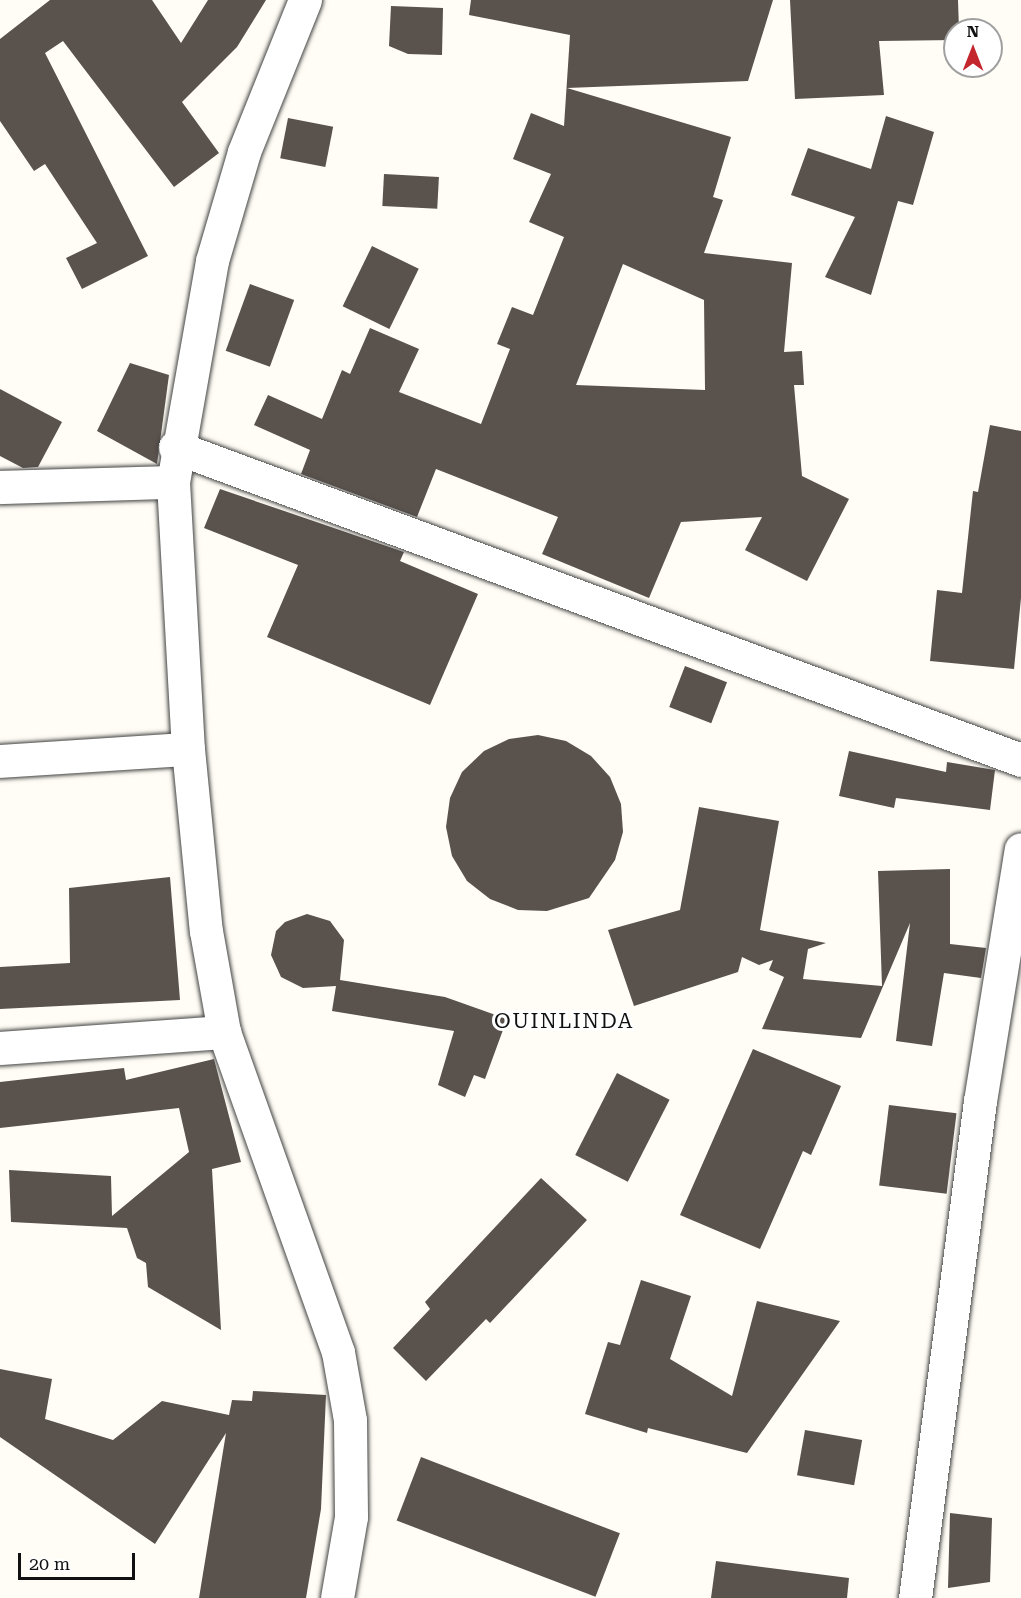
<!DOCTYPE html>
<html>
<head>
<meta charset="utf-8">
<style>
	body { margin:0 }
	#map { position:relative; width:1021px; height:1598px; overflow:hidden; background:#fffdf5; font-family:"Roboto Serif",serif }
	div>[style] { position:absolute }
	.building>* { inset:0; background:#5a524d; transform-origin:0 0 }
	.roads { filter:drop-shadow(0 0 2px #444) drop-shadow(0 0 2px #444) }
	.street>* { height:33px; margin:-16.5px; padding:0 16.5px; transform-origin:16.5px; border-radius:16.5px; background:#fff }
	span { translate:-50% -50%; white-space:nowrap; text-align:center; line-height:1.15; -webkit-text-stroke:6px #fff; paint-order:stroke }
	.neighbourhood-label { font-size:21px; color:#111; letter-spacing:1.5px }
	.north { position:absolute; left:943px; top:18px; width:60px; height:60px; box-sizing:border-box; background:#fff; border:2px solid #a0a0a0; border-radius:50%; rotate:0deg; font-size:16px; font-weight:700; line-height:24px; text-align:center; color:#111 }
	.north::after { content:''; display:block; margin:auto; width:21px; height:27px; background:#c4262e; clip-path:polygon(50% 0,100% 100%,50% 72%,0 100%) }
	.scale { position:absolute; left:18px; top:1553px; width:117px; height:27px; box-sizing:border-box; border:3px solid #111; border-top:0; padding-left:8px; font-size:18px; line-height:21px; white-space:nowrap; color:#111; -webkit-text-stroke:4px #fff; paint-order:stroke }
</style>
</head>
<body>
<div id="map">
	<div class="building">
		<i style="clip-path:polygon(50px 0,152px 0,181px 43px,208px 0,266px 0,237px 47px,182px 102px,219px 153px,174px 187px,63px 41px,45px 53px,148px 256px,82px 289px,66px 258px,97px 243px,45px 164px,34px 171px,0 121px,0 39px)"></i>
		<i style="clip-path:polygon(evenodd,471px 0,773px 0,748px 81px,567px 88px,731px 137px,713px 197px,723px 200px,704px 253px,792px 263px,784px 352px,802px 351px,804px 385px,794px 385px,802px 476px,849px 499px,807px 581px,745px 550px,762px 517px,681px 522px,649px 598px,542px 554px,558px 517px,436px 469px,417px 517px,301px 474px,310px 450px,254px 425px,268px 395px,322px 419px,342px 370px,350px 374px,370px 328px,419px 349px,399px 392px,481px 424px,510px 349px,497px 344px,512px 307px,533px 315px,564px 237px,529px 222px,551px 174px,513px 159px,531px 113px,564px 126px,570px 35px,469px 15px,471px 0,623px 264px,704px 300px,705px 390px,576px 385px,623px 264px)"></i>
		<i style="clip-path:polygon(790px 0,958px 0,959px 30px,955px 30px,955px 40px,879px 41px,884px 95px,795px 99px)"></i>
		<i style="clip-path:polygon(391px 6px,443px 8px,442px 55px,408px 54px,389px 46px)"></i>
		<i style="clip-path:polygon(886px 116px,934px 132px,913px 205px,898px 201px,871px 295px,825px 277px,855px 217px,791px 195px,808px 148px,871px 169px)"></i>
		<i style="left:288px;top:118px;width:46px;height:41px;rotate:11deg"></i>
		<i style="left:384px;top:174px;width:55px;height:32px;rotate:3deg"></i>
		<i style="left:372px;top:246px;width:52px;height:67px;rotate:26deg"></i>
		<i style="left:250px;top:284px;width:47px;height:71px;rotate:20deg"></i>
		<i style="clip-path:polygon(130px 363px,169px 375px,157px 464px,97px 431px)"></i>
		<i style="clip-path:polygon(0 389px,62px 422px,38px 467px,23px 468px,0 456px)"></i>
		<i style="clip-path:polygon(990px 425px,1021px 431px,1021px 598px,1014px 669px,930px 661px,937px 590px,962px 593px,973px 491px,978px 492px)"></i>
		<i style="clip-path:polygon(220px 489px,404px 552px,400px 561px,478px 594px,430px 705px,267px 637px,298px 565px,204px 528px)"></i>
		<i style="left:685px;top:666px;width:45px;height:44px;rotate:21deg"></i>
		<i style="clip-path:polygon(538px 735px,566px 741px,591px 756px,610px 777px,621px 804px,623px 832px,615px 860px,589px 898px,547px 911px,518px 910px,490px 899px,467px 881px,452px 856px,446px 827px,450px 798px,462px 772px,484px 751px,509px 739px)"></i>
		<i style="clip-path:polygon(849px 751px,946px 772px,947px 762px,995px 770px,990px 810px,896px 798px,894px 808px,839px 796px)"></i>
		<i style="clip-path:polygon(699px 807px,779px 821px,760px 930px,826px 943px,808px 949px,803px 979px,882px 986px,878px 871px,950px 869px,950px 944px,986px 948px,981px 978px,944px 973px,932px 1046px,896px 1041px,910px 923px,861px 1038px,762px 1029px,784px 977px,769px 970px,773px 960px,759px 965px,742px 957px,738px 972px,634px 1006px,608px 930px,680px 910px)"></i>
		<i style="clip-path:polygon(170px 877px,180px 1000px,0 1009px,0 967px,70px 963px,69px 888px)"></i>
		<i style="clip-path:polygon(307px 914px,330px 921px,344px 940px,340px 980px,445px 997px,507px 1019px,485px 1079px,474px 1075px,465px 1097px,438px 1085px,454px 1031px,332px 1011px,336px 986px,303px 988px,281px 977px,271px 955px,276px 931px,285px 922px)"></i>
		<i style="clip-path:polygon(753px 1049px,841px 1086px,811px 1155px,803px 1151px,760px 1249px,680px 1215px)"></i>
		<i style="clip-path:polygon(214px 1059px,241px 1162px,212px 1169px,221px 1330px,148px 1287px,146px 1263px,137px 1258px,127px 1228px,11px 1222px,9px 1170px,111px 1176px,112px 1216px,189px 1152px,179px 1108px,0 1128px,0 1082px,124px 1068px,126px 1080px)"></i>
		<i style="left:617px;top:1073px;width:59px;height:92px;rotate:27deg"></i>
		<i style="left:889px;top:1105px;width:68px;height:81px;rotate:7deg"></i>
		<i style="clip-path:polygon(541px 1178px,587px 1220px,490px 1323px,486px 1319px,426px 1381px,393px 1348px,430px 1309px,425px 1302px)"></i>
		<i style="clip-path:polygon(641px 1280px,691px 1296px,670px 1359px,732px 1396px,757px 1301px,840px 1321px,747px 1453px,648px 1428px,647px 1433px,585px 1414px,608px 1342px,620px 1345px)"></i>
		<i style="clip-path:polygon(0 1369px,52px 1379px,45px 1419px,113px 1440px,162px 1401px,229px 1415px,232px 1400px,252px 1401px,253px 1391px,326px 1395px,321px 1509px,306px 1598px,199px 1598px,226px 1433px,155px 1544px,0 1437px)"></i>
		<i style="left:805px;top:1430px;width:58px;height:46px;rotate:10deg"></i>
		<i style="left:421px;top:1457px;width:213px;height:68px;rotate:21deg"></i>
		<i style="clip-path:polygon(950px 1513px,992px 1518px,990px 1582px,948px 1588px)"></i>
		<i style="clip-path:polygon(716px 1561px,849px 1578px,847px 1598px,711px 1598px)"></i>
	</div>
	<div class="roads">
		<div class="street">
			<i style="left:305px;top:0;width:164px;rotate:111.9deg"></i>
			<i style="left:244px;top:152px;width:114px;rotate:106.4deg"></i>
			<i style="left:212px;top:261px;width:224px;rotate:100deg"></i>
			<i style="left:173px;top:482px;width:267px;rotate:86.8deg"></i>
			<i style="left:188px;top:749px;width:183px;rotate:84.4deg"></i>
			<i style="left:206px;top:931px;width:103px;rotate:79.9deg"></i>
			<i style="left:224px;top:1032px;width:340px;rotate:70.4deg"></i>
			<i style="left:338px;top:1352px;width:69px;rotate:80deg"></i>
			<i style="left:350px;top:1420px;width:97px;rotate:89.4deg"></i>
			<i style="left:351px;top:1517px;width:82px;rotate:99.8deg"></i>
			<i style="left:175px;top:447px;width:902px;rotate:20.3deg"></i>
			<i style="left:0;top:487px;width:173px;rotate:-1.7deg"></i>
			<i style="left:0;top:761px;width:188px;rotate:-3.7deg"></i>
			<i style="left:0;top:1048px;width:225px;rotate:-4.1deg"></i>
			<i style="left:915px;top:1598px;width:501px;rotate:-82.55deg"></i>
			<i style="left:980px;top:1101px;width:255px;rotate:-80.8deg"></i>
		</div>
	</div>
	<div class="neighbourhood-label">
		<span style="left:564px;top:1021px">OUINLINDA</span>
	</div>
	<div class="north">N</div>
	<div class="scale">20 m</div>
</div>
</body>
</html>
